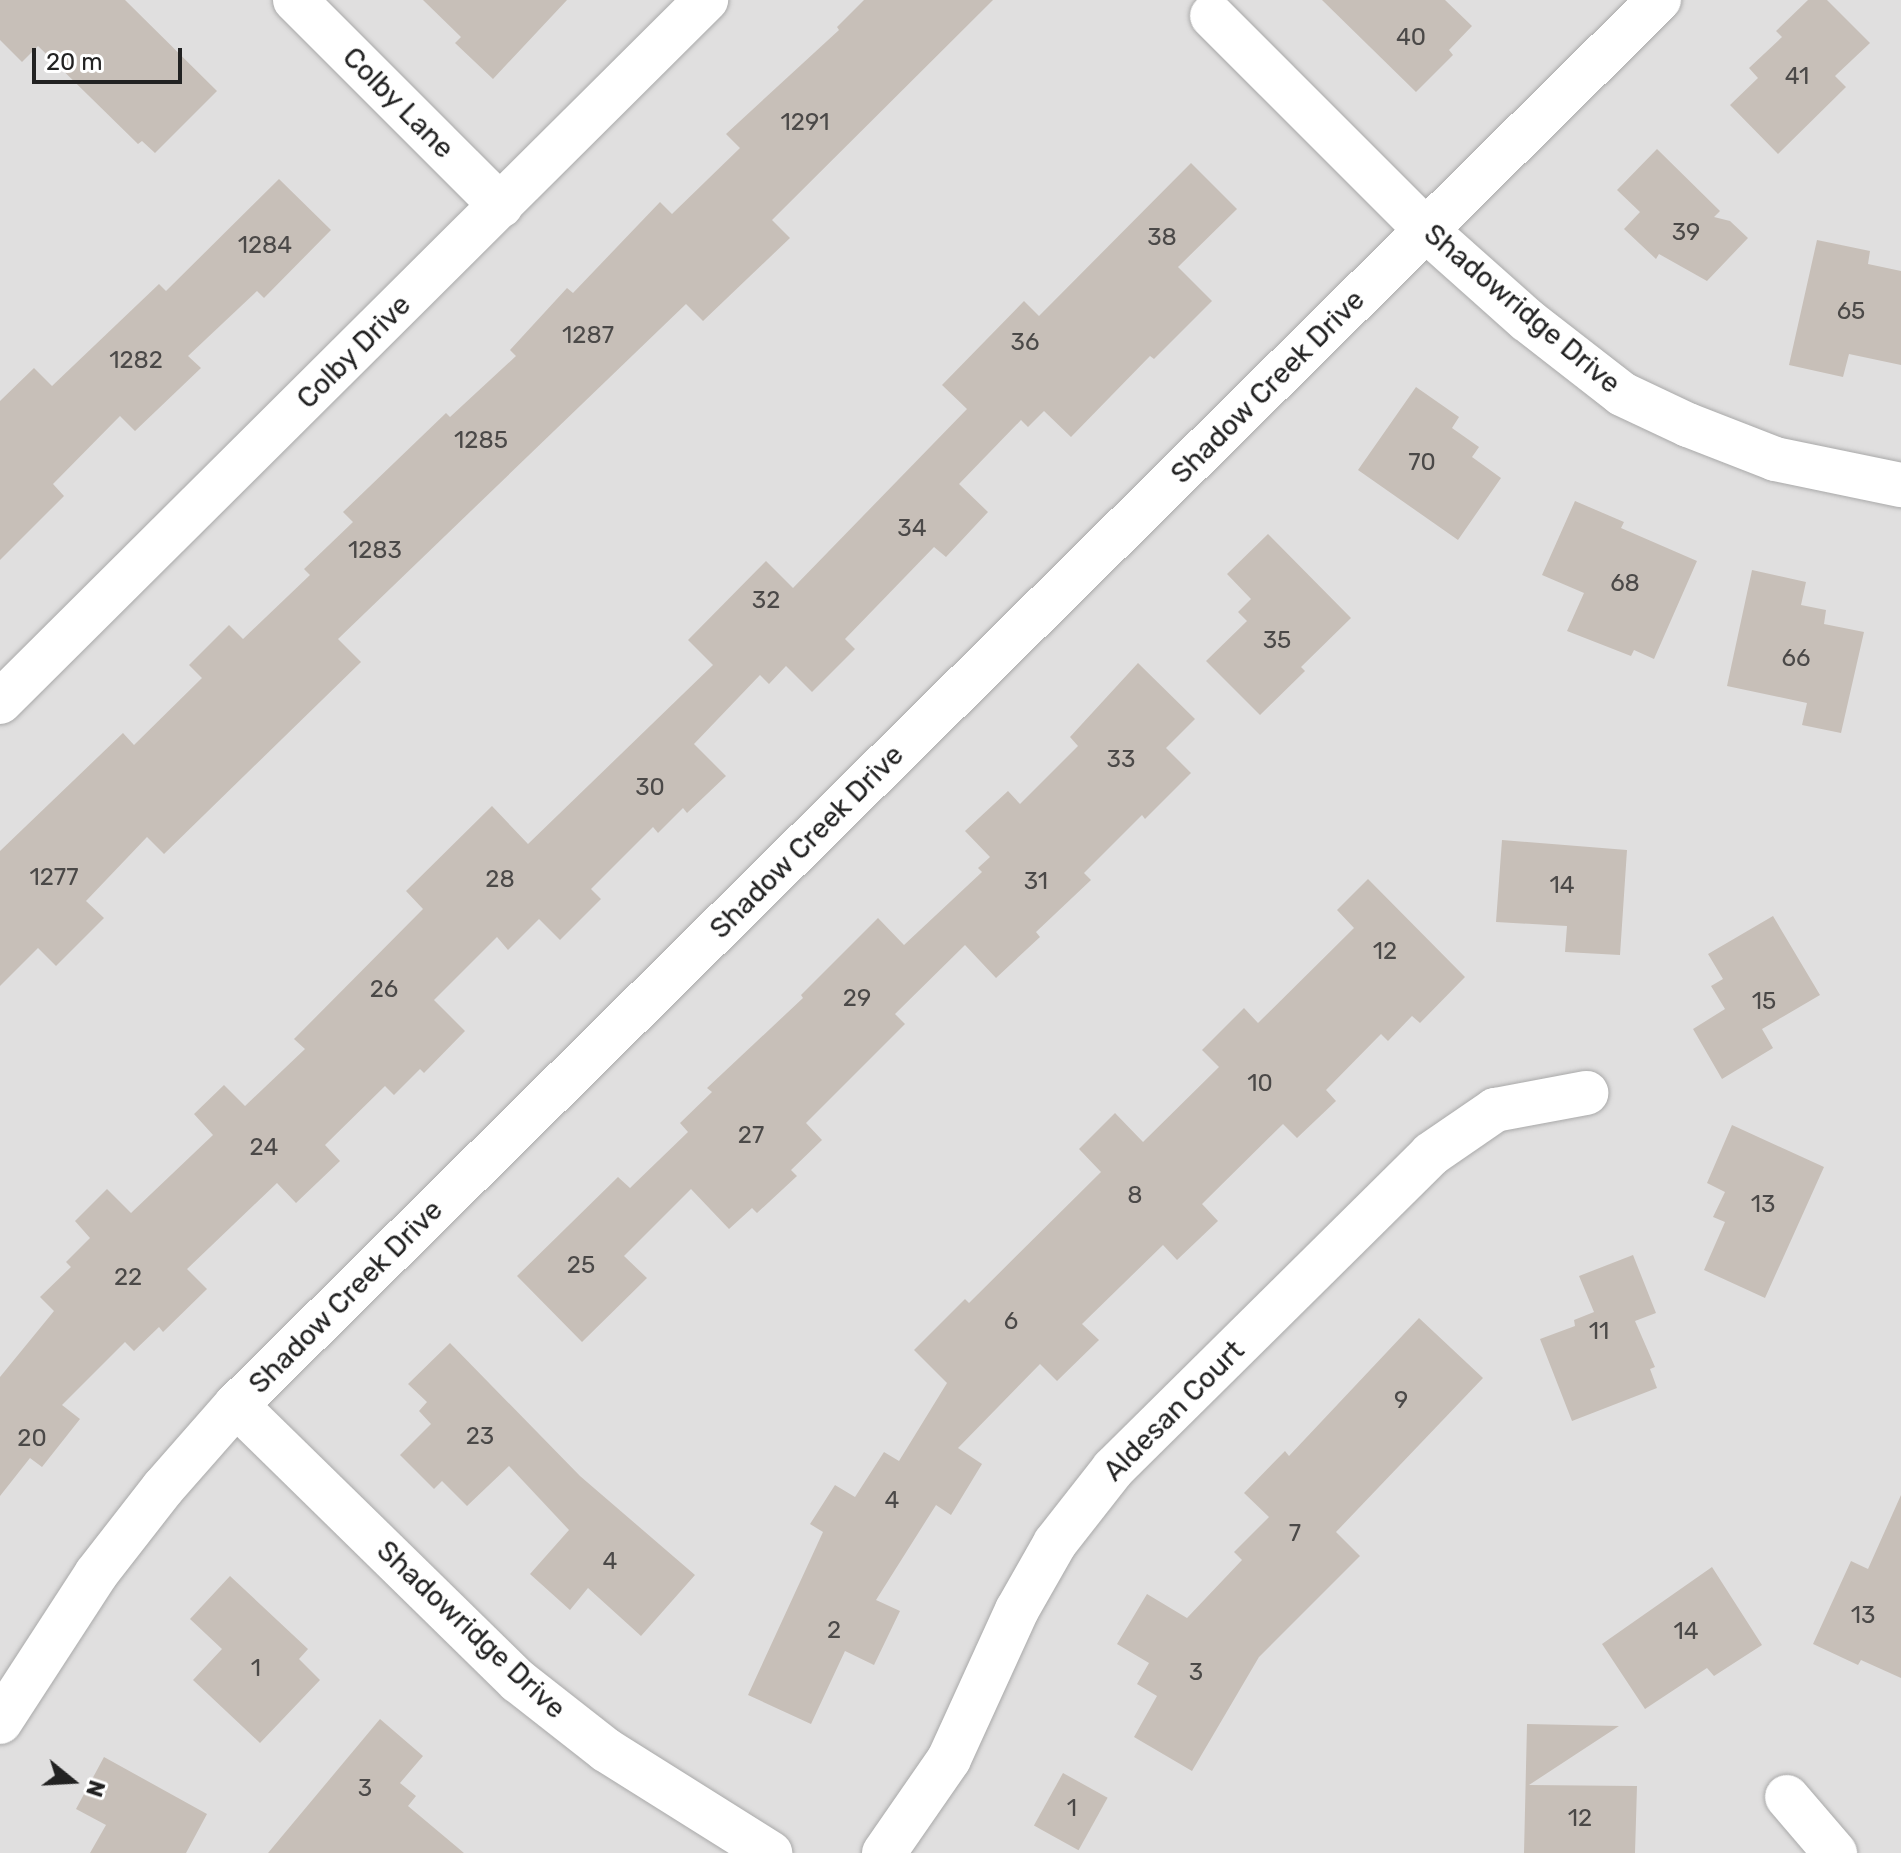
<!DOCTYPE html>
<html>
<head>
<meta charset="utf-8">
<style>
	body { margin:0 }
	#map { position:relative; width:1901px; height:1853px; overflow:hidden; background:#f2efe9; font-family:Rubik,sans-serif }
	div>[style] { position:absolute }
	.residential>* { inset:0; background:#e0dfdf; transform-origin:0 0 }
	.building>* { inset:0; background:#c7bfb8; transform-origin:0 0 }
	.roads { filter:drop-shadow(0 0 2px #a9a9a9) drop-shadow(0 0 2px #a9a9a9) }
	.minor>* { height:44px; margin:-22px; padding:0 22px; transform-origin:22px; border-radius:22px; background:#fff }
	span { translate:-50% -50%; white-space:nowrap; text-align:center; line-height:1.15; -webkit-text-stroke:7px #fff; paint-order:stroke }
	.number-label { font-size:24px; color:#4b4948 }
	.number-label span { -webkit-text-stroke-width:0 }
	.street-label { font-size:28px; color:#222 }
	.north { position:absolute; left:32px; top:1741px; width:80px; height:80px; -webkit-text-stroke:6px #fff; paint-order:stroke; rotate:108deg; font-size:22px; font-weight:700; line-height:32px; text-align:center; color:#222 }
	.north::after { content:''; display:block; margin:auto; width:28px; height:36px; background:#222; clip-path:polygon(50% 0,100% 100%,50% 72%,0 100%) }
	.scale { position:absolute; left:32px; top:48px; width:150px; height:36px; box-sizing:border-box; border:4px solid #222; border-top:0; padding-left:10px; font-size:24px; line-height:28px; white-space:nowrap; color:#222; -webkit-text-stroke:6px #fff; paint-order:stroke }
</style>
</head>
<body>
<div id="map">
	<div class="residential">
		<i style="left:0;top:0;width:1901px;height:1853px"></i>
	</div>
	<div class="building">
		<i style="clip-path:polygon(0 0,125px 0,217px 91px,155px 153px,142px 141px,138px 144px,38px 46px,22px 62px,0 40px)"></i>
		<i style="clip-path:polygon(423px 0,567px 0,493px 79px,455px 43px,461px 37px)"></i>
		<i style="clip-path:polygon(864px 0,993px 0,772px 220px,790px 238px,703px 321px,686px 304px,338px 639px,361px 662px,164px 854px,147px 837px,86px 901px,104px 918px,56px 966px,38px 948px,0 986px,0 851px,123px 733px,134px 745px,202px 678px,189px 665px,229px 625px,243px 639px,310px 575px,304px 569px,353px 522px,343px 512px,446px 413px,450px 417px,516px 356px,510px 350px,567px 288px,573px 293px,660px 202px,672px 214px,740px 148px,726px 134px,839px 30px,837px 27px)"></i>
		<i style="clip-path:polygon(1322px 0,1445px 0,1472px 26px,1449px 50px,1453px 55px,1416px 92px)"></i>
		<i style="clip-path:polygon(1808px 0,1827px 0,1870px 43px,1835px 76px,1846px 87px,1778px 154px,1730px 105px,1758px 78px,1749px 68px,1782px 37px,1776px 31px)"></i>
		<i style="clip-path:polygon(1657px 149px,1720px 211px,1714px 217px,1730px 221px,1748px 238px,1707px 281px,1659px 254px,1656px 259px,1624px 229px,1640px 212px,1617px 190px)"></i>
		<i style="clip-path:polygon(1191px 163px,1237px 209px,1178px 267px,1212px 301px,1154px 359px,1150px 356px,1071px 437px,1044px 411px,1028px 427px,1021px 420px,959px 484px,988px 512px,946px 557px,934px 547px,845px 639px,855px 649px,812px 692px,786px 666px,769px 684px,760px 675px,694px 744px,726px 776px,687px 813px,683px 808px,658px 833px,653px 827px,591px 889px,601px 899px,560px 940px,539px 919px,508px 950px,497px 937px,434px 1000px,465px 1031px,424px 1073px,420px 1069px,394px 1095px,385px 1086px,325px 1145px,340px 1161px,296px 1203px,277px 1183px,187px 1269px,207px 1289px,163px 1332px,159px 1327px,134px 1351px,125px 1342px,62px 1405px,80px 1419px,42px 1467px,30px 1458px,0 1496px,0 1377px,54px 1311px,40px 1297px,71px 1267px,66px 1262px,90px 1238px,75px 1221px,107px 1189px,131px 1213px,213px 1135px,194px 1114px,224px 1085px,245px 1106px,305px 1049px,294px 1039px,423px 909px,406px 891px,492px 806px,528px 844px,713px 665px,688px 640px,766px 561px,793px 588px,967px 409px,942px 385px,1024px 301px,1039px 316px)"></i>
		<i style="clip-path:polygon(279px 179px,331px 230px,264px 298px,257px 291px,188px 356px,201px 368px,135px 431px,120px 416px,53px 484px,64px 496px,0 560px,0 401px,34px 368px,52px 386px,159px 284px,166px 291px)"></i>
		<i style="clip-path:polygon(1817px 240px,1870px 251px,1868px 264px,1901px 271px,1901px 365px,1849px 354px,1843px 377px,1789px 365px)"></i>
		<i style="clip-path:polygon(1416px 387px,1459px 417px,1452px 428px,1479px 447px,1472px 457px,1501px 478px,1458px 540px,1358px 470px)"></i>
		<i style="clip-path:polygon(1575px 501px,1624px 522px,1621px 528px,1697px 561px,1654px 659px,1634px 650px,1631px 656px,1567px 631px,1584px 593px,1542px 575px)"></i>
		<i style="clip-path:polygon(1268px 534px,1351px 618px,1301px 667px,1305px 671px,1260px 715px,1206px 661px,1247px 621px,1238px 612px,1251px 599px,1227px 574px)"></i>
		<i style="clip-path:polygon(1752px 570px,1806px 582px,1801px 605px,1826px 610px,1824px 624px,1864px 632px,1841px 733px,1802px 725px,1807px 703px,1727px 686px)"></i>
		<i style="clip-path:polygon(1138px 663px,1195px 719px,1166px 748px,1191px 773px,1145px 819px,1142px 815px,1084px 873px,1091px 880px,1036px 932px,1040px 937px,996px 978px,965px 945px,895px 1014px,905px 1024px,806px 1123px,822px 1140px,791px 1170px,797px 1176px,757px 1213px,752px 1208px,729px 1229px,691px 1189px,624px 1256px,647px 1278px,582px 1342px,517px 1276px,618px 1177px,630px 1188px,688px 1132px,680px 1123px,712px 1092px,707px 1088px,803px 998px,801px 995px,878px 918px,904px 945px,982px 872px,978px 868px,990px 857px,965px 831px,1008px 791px,1020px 804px,1078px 746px,1070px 737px)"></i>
		<i style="clip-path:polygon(1502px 840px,1627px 850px,1620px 955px,1565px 952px,1567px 926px,1496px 922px)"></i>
		<i style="clip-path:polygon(1368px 879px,1465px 977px,1420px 1023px,1412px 1016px,1388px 1041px,1381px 1034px,1326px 1090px,1336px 1101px,1297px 1138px,1283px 1124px,1202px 1204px,1218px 1221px,1177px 1260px,1163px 1245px,1082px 1324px,1099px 1340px,1057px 1381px,1040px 1364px,958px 1448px,982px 1464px,951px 1515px,936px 1505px,876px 1600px,900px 1611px,874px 1665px,845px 1651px,811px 1724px,748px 1695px,823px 1532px,810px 1524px,835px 1485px,855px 1497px,884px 1452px,899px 1461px,947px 1383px,914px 1350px,965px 1299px,969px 1303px,1101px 1172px,1079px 1149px,1115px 1113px,1143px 1142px,1219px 1067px,1202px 1050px,1244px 1008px,1258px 1023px,1354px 928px,1337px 910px)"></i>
		<i style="clip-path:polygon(1773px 916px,1820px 995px,1762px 1029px,1773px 1048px,1722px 1079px,1693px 1029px,1725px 1009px,1711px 986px,1723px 979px,1708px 954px)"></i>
		<i style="clip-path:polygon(1732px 1125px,1824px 1167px,1765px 1298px,1704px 1270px,1725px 1222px,1713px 1217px,1725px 1192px,1707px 1183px)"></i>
		<i style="clip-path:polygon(1633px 1255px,1656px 1313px,1635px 1321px,1655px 1367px,1650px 1369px,1657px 1388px,1572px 1421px,1540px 1339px,1575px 1326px,1574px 1320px,1594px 1312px,1579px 1276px)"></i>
		<i style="clip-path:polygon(1419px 1318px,1483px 1378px,1336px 1532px,1360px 1556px,1259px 1657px,1192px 1771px,1134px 1737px,1157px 1696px,1137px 1684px,1149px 1663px,1117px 1644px,1147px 1594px,1187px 1618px,1242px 1560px,1234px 1552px,1269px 1517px,1244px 1493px,1285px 1451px,1289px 1456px)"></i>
		<i style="clip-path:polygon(450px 1343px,580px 1476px,695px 1575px,641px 1636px,588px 1588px,570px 1610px,530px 1574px,569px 1530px,509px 1466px,467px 1506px,442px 1481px,434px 1489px,400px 1455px,431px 1424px,419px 1411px,427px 1402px,408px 1384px)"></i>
		<i style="clip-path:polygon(1901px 1495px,1901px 1678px,1861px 1660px,1858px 1665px,1813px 1644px,1851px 1561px,1868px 1569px)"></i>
		<i style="clip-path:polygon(1712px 1567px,1762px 1645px,1714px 1676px,1707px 1668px,1645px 1709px,1602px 1644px)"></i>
		<i style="clip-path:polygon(230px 1576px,308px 1649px,299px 1659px,320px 1680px,260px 1743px,193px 1680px,222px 1649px,190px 1619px)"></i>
		<i style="clip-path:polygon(380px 1719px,423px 1756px,400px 1783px,416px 1796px,408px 1806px,464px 1853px,268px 1853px)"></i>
		<i style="clip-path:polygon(1527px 1724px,1619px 1726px,1529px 1785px,1637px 1786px,1635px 1853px,1524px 1853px)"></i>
		<i style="clip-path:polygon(104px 1757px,207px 1814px,186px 1853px,90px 1853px,106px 1825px,76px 1809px)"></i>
		<i style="left:1063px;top:1773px;width:51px;height:60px;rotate:29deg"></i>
	</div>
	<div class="roads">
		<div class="minor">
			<i style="left:295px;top:0;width:291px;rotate:45deg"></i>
			<i style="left:1212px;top:16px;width:304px;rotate:45deg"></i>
			<i style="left:1427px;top:231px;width:134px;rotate:41.7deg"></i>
			<i style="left:1527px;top:320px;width:120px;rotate:37.9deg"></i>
			<i style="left:1622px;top:394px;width:73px;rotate:25.2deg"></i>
			<i style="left:1688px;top:425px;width:93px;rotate:21.3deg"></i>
			<i style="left:1775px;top:459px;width:129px;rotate:11.7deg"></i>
			<i style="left:0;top:702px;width:996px;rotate:-44.84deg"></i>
			<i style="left:236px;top:1405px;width:395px;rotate:44.4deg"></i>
			<i style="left:518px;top:1681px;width:112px;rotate:38.1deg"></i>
			<i style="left:606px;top:1750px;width:194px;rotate:32.1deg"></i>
			<i style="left:0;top:1722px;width:176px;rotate:-57deg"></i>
			<i style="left:96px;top:1574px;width:109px;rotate:-52.1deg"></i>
			<i style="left:163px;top:1488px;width:111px;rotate:-48.7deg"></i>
			<i style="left:236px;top:1405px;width:2000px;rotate:-44.64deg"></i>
			<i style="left:1787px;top:1797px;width:74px;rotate:49.4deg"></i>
			<i style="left:884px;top:1853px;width:114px;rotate:-55.3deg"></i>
			<i style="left:949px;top:1759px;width:164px;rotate:-65.5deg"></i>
			<i style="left:1017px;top:1610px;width:77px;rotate:-60.4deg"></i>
			<i style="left:1055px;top:1543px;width:94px;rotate:-51.9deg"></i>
			<i style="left:1113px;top:1469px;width:448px;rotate:-44.7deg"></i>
			<i style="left:1431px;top:1154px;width:78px;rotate:-34.5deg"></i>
			<i style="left:1495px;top:1110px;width:93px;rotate:-10.6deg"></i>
		</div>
	</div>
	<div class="number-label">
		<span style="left:1411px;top:38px">40</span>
		<span style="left:1797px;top:77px">41</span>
		<span style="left:805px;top:123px">1291</span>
		<span style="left:1686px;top:233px">39</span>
		<span style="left:1162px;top:238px">38</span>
		<span style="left:265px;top:246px">1284</span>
		<span style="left:1851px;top:312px">65</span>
		<span style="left:588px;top:336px">1287</span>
		<span style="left:1025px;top:343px">36</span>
		<span style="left:136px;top:361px">1282</span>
		<span style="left:481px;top:441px">1285</span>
		<span style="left:1422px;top:463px">70</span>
		<span style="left:912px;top:529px">34</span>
		<span style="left:375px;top:551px">1283</span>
		<span style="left:1625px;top:584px">68</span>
		<span style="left:766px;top:601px">32</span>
		<span style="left:1277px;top:641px">35</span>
		<span style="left:1796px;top:659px">66</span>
		<span style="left:1121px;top:760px">33</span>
		<span style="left:650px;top:788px">30</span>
		<span style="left:54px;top:878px">1277</span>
		<span style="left:500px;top:880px">28</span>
		<span style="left:1036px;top:882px">31</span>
		<span style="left:1562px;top:886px">14</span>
		<span style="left:1385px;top:952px">12</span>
		<span style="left:384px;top:990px">26</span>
		<span style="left:857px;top:999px">29</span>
		<span style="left:1764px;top:1002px">15</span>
		<span style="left:1260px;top:1084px">10</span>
		<span style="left:751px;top:1136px">27</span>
		<span style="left:264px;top:1148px">24</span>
		<span style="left:1135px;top:1196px">8</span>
		<span style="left:1763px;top:1205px">13</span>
		<span style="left:581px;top:1266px">25</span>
		<span style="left:128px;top:1278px">22</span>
		<span style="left:1011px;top:1322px">6</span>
		<span style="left:1599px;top:1332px">11</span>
		<span style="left:1401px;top:1401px">9</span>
		<span style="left:480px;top:1437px">23</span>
		<span style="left:32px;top:1439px">20</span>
		<span style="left:892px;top:1501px">4</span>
		<span style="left:1295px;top:1534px">7</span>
		<span style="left:610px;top:1562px">4</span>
		<span style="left:1863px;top:1616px">13</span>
		<span style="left:834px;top:1631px">2</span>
		<span style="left:1686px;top:1632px">14</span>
		<span style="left:256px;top:1669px">1</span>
		<span style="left:1196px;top:1673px">3</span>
		<span style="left:365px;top:1789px">3</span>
		<span style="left:1072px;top:1809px">1</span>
		<span style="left:1580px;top:1819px">12</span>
	</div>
	<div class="street-label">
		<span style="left:398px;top:103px;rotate:45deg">Colby Lane</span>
		<span style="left:1522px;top:309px;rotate:40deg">Shadowridge Drive</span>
		<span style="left:354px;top:352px;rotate:-45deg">Colby Drive</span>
		<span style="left:1268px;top:387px;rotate:-45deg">Shadow Creek Drive</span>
		<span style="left:807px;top:842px;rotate:-45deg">Shadow Creek Drive</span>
		<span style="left:346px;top:1297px;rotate:-45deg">Shadow Creek Drive</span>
		<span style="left:1174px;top:1411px;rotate:-45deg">Aldesan Court</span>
		<span style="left:471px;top:1630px;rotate:43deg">Shadowridge Drive</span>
	</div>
	<div class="north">N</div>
	<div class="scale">20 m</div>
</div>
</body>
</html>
